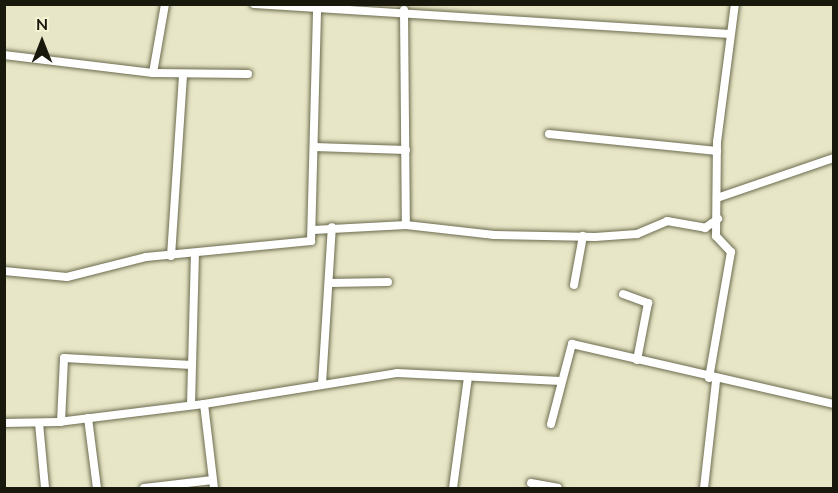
<!DOCTYPE html>
<html>
<head>
<meta charset="utf-8">
<style>
	body { margin:0 }
	#map { position:relative; width:838px; height:493px; overflow:hidden; background:#e7e6c6; font-family:Mulish,sans-serif }
	div>[style] { position:absolute }
	.roads { filter:drop-shadow(0 0 2px #6d6b4f) drop-shadow(0 0 2px #6d6b4f) }
	.street>* { height:8px; margin:-4px; padding:0 4px; transform-origin:4px; border-radius:4px; background:#fff }
	span { translate:-50% -50%; white-space:nowrap; text-align:center; line-height:1.15; -webkit-text-stroke:6px #f4f3d3; paint-order:stroke }
	.frame { position:absolute; inset:0; border:6px solid #19180d; pointer-events:none }
	.north { position:absolute; left:12px; top:12px; width:60px; height:60px; -webkit-text-stroke:4px #f4f3d3; paint-order:stroke; rotate:0deg; font-size:16px; font-weight:700; line-height:24px; text-align:center; color:#19180d }
	.north::after { content:''; display:block; margin:auto; width:21px; height:27px; background:#19180d; clip-path:polygon(50% 0,100% 100%,50% 72%,0 100%) }
</style>
</head>
<body>
<div id="map">
	<div class="roads">
		<div class="street">
			<i style="left:254px;top:4px;width:477px;rotate:3.6deg"></i>
			<i style="left:404px;top:10px;width:215px;rotate:89.5deg"></i>
			<i style="left:4px;top:55px;width:150px;rotate:6.9deg"></i>
			<i style="left:153px;top:73px;width:95px;rotate:0.6deg"></i>
			<i style="left:153px;top:73px;width:70px;rotate:-80.1deg"></i>
			<i style="left:549px;top:134px;width:169px;rotate:5.8deg"></i>
			<i style="left:314px;top:147px;width:92px;rotate:1.9deg"></i>
			<i style="left:717px;top:198px;width:124px;rotate:-18.9deg"></i>
			<i style="left:313px;top:230px;width:93px;rotate:-3.1deg"></i>
			<i style="left:406px;top:225px;width:89px;rotate:6.5deg"></i>
			<i style="left:494px;top:235px;width:101px;rotate:1.1deg"></i>
			<i style="left:595px;top:237px;width:42px;rotate:-4.1deg"></i>
			<i style="left:637px;top:234px;width:33px;rotate:-23deg"></i>
			<i style="left:667px;top:221px;width:39px;rotate:10deg"></i>
			<i style="left:705px;top:228px;width:16px;rotate:-35deg"></i>
			<i style="left:171px;top:256px;width:181px;rotate:-86.2deg"></i>
			<i style="left:4px;top:271px;width:63px;rotate:5.4deg"></i>
			<i style="left:67px;top:277px;width:81px;rotate:-14.2deg"></i>
			<i style="left:146px;top:257px;width:166px;rotate:-5.5deg"></i>
			<i style="left:311px;top:241px;width:232px;rotate:-88.5deg"></i>
			<i style="left:329px;top:283px;width:59px;rotate:-1deg"></i>
			<i style="left:574px;top:285px;width:50px;rotate:-79.6deg"></i>
			<i style="left:623px;top:294px;width:27px;rotate:20deg"></i>
			<i style="left:648px;top:303px;width:58px;rotate:100.9deg"></i>
			<i style="left:709px;top:378px;width:128px;rotate:-80.1deg"></i>
			<i style="left:731px;top:252px;width:22px;rotate:-133deg"></i>
			<i style="left:716px;top:236px;width:94px;rotate:-89.4deg"></i>
			<i style="left:717px;top:142px;width:139px;rotate:-82.6deg"></i>
			<i style="left:322px;top:384px;width:157px;rotate:-86.4deg"></i>
			<i style="left:204px;top:404px;width:85px;rotate:83.2deg"></i>
			<i style="left:191px;top:405px;width:150px;rotate:-88.5deg"></i>
			<i style="left:88px;top:418px;width:71px;rotate:82.7deg"></i>
			<i style="left:61px;top:422px;width:64px;rotate:-87.3deg"></i>
			<i style="left:64px;top:358px;width:128px;rotate:3.1deg"></i>
			<i style="left:4px;top:423px;width:54px;rotate:-1.1deg"></i>
			<i style="left:58px;top:422px;width:147px;rotate:-7deg"></i>
			<i style="left:204px;top:404px;width:195px;rotate:-9.1deg"></i>
			<i style="left:397px;top:373px;width:164px;rotate:2.8deg"></i>
			<i style="left:39px;top:423px;width:65px;rotate:84.7deg"></i>
			<i style="left:551px;top:424px;width:83px;rotate:-75.3deg"></i>
			<i style="left:572px;top:344px;width:269px;rotate:12.9deg"></i>
			<i style="left:531px;top:483px;width:27px;rotate:10deg"></i>
			<i style="left:144px;top:488px;width:69px;rotate:-6.6deg"></i>
			<i style="left:453px;top:488px;width:112px;rotate:-82.3deg"></i>
			<i style="left:704px;top:488px;width:108px;rotate:-83.6deg"></i>
		</div>
	</div>
	<div class="frame"></div>
	<div class="north">N</div>
</div>
</body>
</html>
